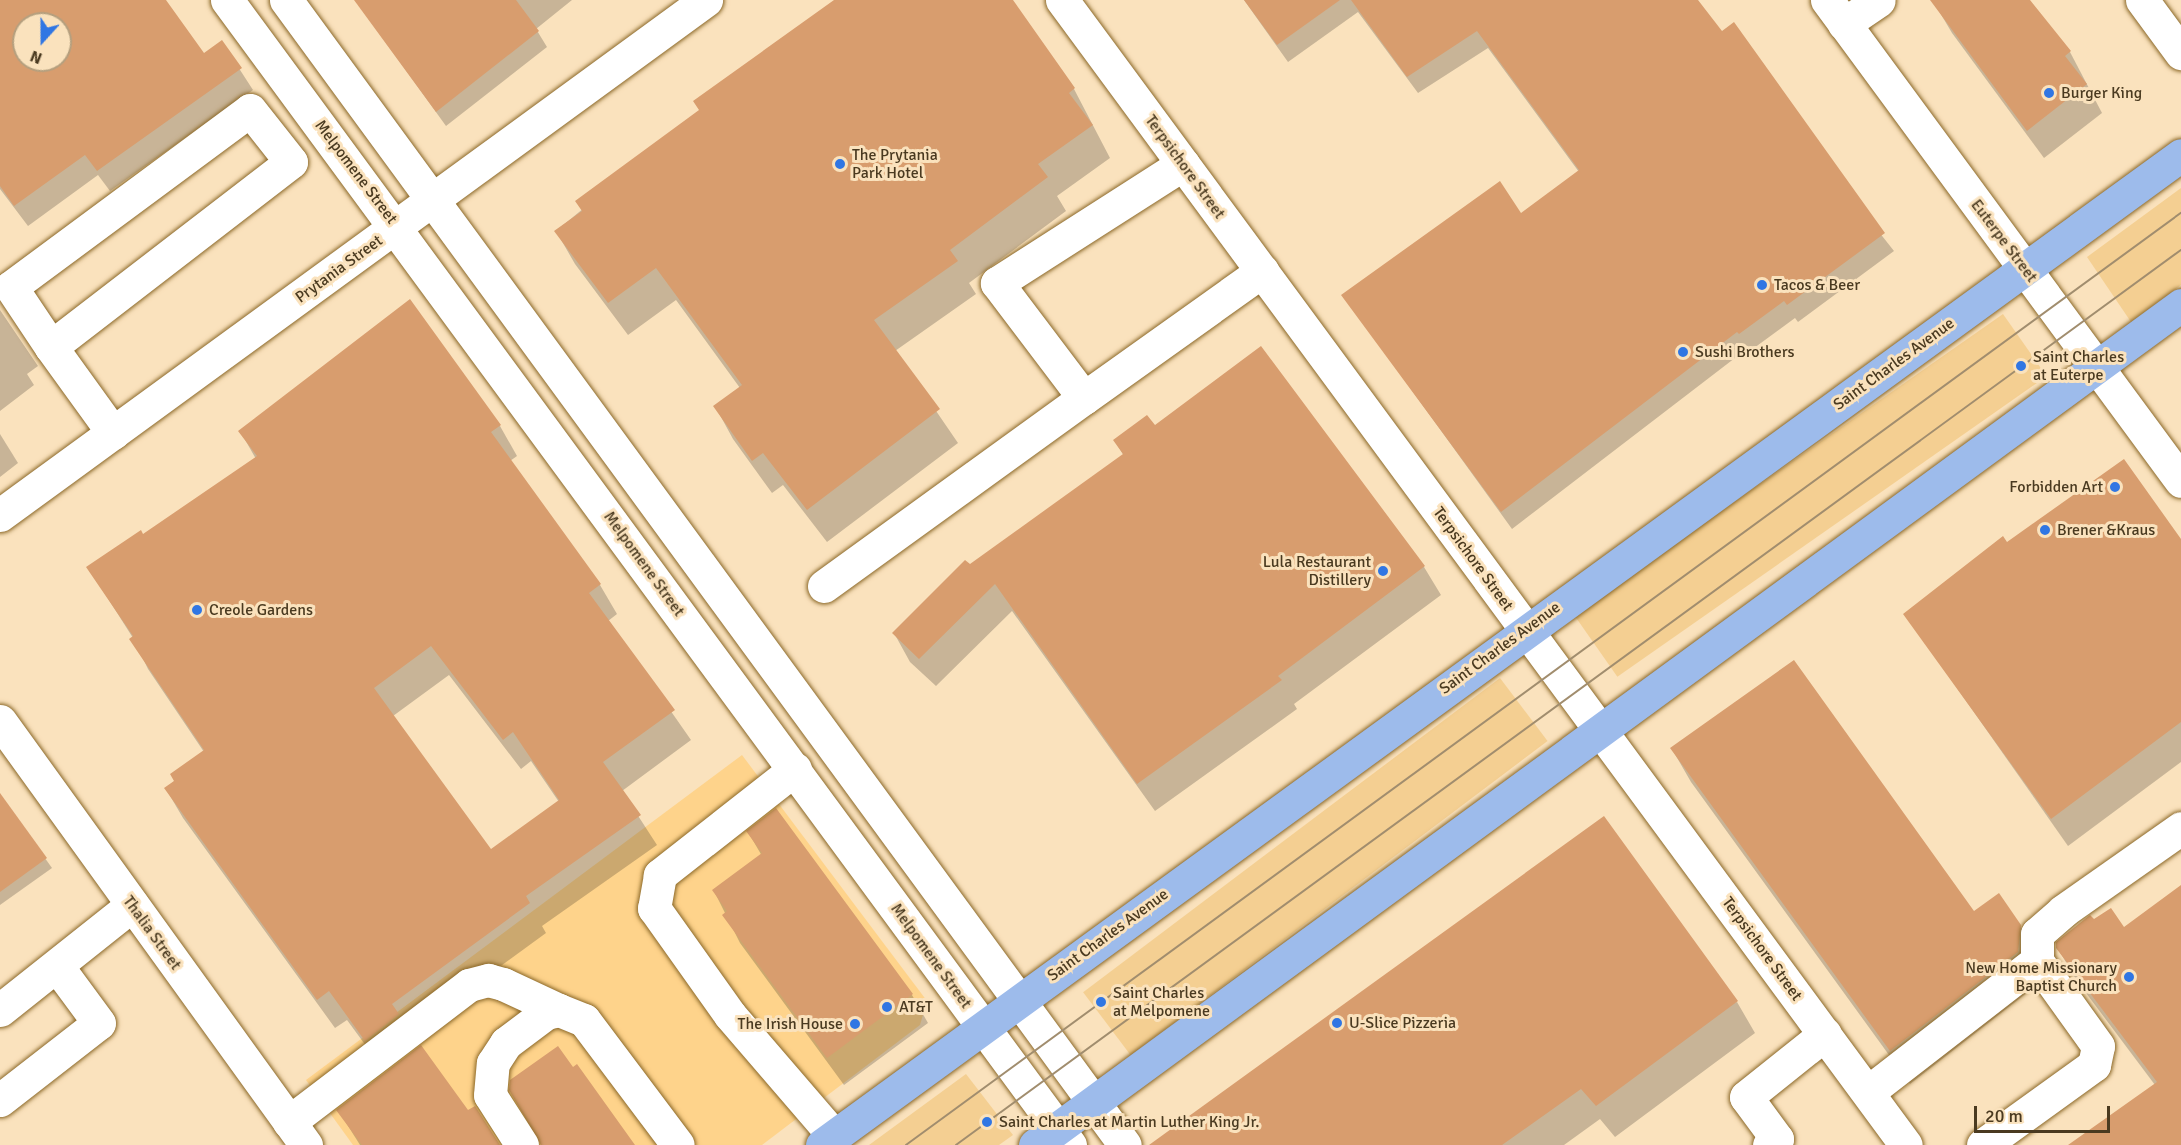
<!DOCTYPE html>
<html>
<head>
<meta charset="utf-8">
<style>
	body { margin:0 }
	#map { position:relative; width:2181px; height:1145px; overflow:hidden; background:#fae2bd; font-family:Signika,sans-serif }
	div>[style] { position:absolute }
	.built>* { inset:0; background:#fed38b }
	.green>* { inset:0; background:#f4cf92; transform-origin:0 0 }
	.shadow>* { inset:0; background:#0003 }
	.building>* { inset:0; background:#d89d6e }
	.roads { filter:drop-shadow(0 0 2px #8b6828) drop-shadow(0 0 2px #8b6828) }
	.minor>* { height:33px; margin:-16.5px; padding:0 16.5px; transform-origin:16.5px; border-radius:16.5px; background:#fff }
	.major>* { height:33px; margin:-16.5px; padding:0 16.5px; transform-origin:16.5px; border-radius:16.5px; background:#9dbbeb }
	.tram>* { height:1.5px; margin:-0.75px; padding:0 0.75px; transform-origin:0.75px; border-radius:0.75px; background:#a18d6e }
	.dots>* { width:16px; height:16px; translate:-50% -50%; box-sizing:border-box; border:3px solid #fae2bd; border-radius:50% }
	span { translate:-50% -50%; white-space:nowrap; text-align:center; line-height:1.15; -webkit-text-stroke:6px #fae2bd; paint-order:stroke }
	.poi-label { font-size:16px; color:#4a3a20 }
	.left { translate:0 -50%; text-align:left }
	.right { translate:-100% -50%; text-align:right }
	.street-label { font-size:16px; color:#4a3a20 }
	.north { position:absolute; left:12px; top:12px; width:60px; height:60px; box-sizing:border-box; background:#fae2bd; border:2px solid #b49f7e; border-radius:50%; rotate:201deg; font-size:16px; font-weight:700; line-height:24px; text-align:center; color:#4a3a20 }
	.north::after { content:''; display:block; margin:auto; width:21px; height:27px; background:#3076e3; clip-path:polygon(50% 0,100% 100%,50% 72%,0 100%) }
	.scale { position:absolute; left:1974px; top:1106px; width:136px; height:27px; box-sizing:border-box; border:3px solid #4a3a20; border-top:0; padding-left:8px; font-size:18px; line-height:21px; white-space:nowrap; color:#4a3a20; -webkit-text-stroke:4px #fae2bd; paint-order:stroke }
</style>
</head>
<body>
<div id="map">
	<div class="built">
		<i style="clip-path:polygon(742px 755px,927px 1001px,920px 1025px,762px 1145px,353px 1145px,306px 1080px)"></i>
	</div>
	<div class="green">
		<i style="clip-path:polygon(2181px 188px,2181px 285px,2131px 322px,2087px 257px)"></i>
		<i style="left:2003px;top:314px;width:76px;height:524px;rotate:55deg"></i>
		<i style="left:1500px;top:678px;width:79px;height:522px;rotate:53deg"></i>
		<i style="clip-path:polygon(966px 1074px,1013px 1135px,999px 1145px,869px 1145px)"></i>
	</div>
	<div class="shadow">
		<i style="clip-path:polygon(evenodd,0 0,164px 0,203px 56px,222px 42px,253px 90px,110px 191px,98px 175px,28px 226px,0 189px,0 0,24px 24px,60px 24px,60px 60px,24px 60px,24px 24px)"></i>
		<i style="clip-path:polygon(355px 0,572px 0,536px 29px,547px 47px,446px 126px)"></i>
		<i style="clip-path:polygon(837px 0,1011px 0,1074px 89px,1110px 158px,1057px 196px,1066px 211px,969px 283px,976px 294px,895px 351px,958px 443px,827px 542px,783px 485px,772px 493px,733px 439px,715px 406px,740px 388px,676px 300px,628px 335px,575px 264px,556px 231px)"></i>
		<i style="clip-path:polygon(1244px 0,1696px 0,1894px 251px,1798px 322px,1795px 318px,1750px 351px,1748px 348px,1512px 529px,1343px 295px,1520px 215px,1579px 172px,1488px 48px,1418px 93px,1358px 12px,1288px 62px)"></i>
		<i style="clip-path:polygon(1943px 0,2019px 0,2031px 4px,2070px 52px,2102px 113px,2044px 158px,1952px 33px,1936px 6px)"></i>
		<i style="clip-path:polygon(evenodd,409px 302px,500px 426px,517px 456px,510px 461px,600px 585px,617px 614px,608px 621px,691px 740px,622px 791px,657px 845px,542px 926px,546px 933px,409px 1033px,383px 1069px,347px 1020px,335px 1028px,183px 818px,166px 789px,204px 752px,148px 669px,133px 638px,88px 567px,143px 536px,256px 459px,240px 431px,409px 302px,449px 675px,521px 769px,531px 761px,559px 802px,491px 851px,393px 716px,449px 675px)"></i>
		<i style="clip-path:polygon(0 310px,38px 366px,27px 374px,34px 385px,0 411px)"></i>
		<i style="clip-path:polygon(1261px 348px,1424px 567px,1441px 595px,1294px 704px,1297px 709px,1155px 811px,1012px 611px,936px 686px,910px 662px,894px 633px,970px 566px,1124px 456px,1115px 441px,1155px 427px)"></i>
		<i style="clip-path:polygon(0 434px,18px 463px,0 477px)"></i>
		<i style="clip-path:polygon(2181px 541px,2181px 762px,2068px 846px,1905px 614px,2007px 545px)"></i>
		<i style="clip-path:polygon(1672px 749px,1974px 913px,2020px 926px,2039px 960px,2037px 985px,1910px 1084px,1691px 782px)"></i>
		<i style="clip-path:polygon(0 795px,52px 868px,0 905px)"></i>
		<i style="clip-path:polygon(775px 810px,912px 995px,928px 1023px,844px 1085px,740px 943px,714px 891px,762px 856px,748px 832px)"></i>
		<i style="clip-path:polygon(2181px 887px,2181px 1145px,2071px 1145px,2155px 1085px,2077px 981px,2057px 947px,2093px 921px,2124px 929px)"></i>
		<i style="clip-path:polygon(1737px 1002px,1755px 1033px,1615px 1137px,1600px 1119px,1564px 1145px,1188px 1145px)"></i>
		<i style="clip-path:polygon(338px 1110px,468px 1112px,498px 1145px,360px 1145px)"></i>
	</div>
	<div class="building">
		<i style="clip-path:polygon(evenodd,0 0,166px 0,204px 53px,222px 40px,242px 68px,97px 171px,85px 155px,14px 206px,0 186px,0 0,24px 24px,60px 24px,60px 60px,24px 60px,24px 24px)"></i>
		<i style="clip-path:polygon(354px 0,516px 0,539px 31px,436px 112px)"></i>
		<i style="clip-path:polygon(834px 0,1013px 0,1075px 88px,1069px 93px,1093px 125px,1038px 164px,1048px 177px,950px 250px,958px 261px,874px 320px,940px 409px,807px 510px,763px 453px,752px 461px,713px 406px,742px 385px,656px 268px,608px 303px,554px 231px,582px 211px,575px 201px,699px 110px,693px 101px)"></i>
		<i style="clip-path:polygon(1244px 0,1340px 0,1277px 45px)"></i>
		<i style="clip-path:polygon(1351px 0,1698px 0,1722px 31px,1734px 22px,1885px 233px,1787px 305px,1784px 301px,1739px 334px,1737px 332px,1501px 512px,1341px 295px,1500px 181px,1521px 213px,1579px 170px,1477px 31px,1407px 77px)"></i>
		<i style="clip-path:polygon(1930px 0,2030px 0,2071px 51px,2065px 56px,2087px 84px,2027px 131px)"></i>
		<i style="clip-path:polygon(evenodd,410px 299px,501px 425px,491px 432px,601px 584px,589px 593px,675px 710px,603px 762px,641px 815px,526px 896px,530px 903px,392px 1004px,399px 1014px,365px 1041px,329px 991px,317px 1000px,164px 788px,174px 781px,170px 774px,204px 750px,129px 639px,133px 636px,86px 567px,141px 530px,143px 534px,257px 456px,238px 431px,410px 299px,431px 646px,503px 740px,513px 732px,559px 800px,491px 849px,374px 688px,431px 646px)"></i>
		<i style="clip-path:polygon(1261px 346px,1425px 566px,1278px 676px,1282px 680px,1137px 784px,995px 584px,919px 659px,892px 633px,965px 560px,970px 564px,1123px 454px,1113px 440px,1147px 415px,1155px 425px)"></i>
		<i style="clip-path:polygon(2124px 459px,2181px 539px,2181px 722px,2051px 819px,1903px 614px,2003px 536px,2007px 542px)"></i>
		<i style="clip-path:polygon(1794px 660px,1974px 911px,1999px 893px,2021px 925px,2018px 952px,1890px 1051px,1670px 748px)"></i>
		<i style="clip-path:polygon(0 793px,47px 858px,0 892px)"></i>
		<i style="clip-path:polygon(776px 808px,913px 994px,827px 1058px,722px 915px,727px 911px,712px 890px,762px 853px,746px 831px)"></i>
		<i style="clip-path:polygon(1604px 816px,1738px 1001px,1596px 1106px,1581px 1089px,1502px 1145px,1149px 1145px)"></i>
		<i style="clip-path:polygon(2181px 885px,2181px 1145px,2068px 1145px,2157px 1082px,2056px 948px,2056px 942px,2090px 915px,2094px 919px,2111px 908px,2124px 927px)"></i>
		<i style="clip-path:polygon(421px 1045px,468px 1110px,475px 1106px,500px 1145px,362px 1145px,336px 1110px)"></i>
		<i style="clip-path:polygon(558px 1046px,573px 1067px,577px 1064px,635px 1145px,541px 1145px,509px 1090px,510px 1080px)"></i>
	</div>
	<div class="roads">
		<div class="minor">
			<i style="left:227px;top:0;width:1422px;rotate:53.64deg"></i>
			<i style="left:286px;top:0;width:1419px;rotate:53.77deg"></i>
			<i style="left:1062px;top:0;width:1422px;rotate:53.61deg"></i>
			<i style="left:1827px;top:0;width:597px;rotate:53.65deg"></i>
			<i style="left:2142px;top:0;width:66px;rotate:53.7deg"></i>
			<i style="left:1844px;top:24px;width:42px;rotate:-34.4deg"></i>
			<i style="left:1183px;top:164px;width:221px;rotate:147.4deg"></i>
			<i style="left:997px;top:283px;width:144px;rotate:52.9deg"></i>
			<i style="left:1084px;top:398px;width:219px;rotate:-35.5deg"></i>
			<i style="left:51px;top:347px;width:72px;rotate:-123.7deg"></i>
			<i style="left:11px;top:287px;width:297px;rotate:-36.5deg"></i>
			<i style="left:250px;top:110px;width:66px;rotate:51.7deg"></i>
			<i style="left:291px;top:162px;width:303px;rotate:142.4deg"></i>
			<i style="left:51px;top:347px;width:106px;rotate:54.2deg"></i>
			<i style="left:0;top:515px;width:874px;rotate:-36.11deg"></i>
			<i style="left:824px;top:586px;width:321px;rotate:-35.9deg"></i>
			<i style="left:0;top:721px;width:523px;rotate:54.18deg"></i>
			<i style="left:795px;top:769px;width:172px;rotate:141.9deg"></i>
			<i style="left:660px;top:875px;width:34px;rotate:100deg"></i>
			<i style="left:654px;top:908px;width:131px;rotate:54.6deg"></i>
			<i style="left:730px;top:1015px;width:160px;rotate:49.3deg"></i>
			<i style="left:0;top:1010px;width:169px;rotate:-38.5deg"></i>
			<i style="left:1868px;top:1092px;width:214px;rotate:-37.8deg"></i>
			<i style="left:2037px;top:961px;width:27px;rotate:-90deg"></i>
			<i style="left:2037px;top:934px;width:35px;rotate:-41deg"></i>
			<i style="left:2063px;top:911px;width:144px;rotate:-35.1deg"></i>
			<i style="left:0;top:1100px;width:125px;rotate:-37.9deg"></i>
			<i style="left:99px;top:1023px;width:71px;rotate:-126.4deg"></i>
			<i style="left:289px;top:1122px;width:226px;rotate:-37.3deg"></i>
			<i style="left:469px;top:985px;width:20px;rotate:-15deg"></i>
			<i style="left:488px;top:980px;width:16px;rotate:15deg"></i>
			<i style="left:503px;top:984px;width:62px;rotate:24.9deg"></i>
			<i style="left:522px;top:1145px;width:59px;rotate:-122.6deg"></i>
			<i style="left:490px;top:1095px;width:32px;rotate:-85deg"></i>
			<i style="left:493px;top:1063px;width:24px;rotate:-57deg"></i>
			<i style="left:506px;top:1043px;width:50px;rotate:-36.9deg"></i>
			<i style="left:546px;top:1013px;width:13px;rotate:-13deg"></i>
			<i style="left:559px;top:1010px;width:27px;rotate:22deg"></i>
			<i style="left:584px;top:1020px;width:156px;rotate:53.1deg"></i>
			<i style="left:1769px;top:1145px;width:10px;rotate:-37deg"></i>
			<i style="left:1777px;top:1139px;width:52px;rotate:-126.4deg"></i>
			<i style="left:1746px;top:1097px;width:101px;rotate:-38.6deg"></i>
			<i style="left:1983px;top:1145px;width:137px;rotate:-35.8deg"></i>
			<i style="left:2094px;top:1065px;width:19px;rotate:-78deg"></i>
			<i style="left:2098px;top:1046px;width:105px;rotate:-125.7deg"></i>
		</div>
		<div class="major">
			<i style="left:822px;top:1145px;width:1681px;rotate:-36.07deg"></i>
			<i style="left:1035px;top:1145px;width:1421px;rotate:-36.24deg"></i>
		</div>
	</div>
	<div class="tram">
		<i style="left:906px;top:1145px;width:1579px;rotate:-36.17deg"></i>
		<i style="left:956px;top:1145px;width:1517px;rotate:-36.15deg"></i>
	</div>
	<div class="dots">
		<i style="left:2049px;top:93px;background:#3076e3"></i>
		<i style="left:840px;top:164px;background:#3076e3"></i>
		<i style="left:1762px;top:285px;background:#3076e3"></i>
		<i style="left:1683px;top:352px;background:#3076e3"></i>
		<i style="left:2021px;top:366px;background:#3076e3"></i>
		<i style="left:2115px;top:487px;background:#3076e3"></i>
		<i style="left:2045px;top:530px;background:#3076e3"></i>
		<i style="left:1383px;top:571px;background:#3076e3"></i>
		<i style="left:197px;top:610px;background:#3076e3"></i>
		<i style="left:2129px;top:977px;background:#3076e3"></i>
		<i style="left:1101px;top:1002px;background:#3076e3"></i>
		<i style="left:887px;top:1007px;background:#3076e3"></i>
		<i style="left:1337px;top:1023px;background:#3076e3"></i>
		<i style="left:855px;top:1024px;background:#3076e3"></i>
		<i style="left:987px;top:1122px;background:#3076e3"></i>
	</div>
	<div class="poi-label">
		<span class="left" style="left:2061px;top:93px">Burger King</span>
		<span class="left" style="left:852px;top:164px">The Prytania<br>Park Hotel</span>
		<span class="left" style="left:1774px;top:285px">Tacos &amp; Beer</span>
		<span class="left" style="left:1695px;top:352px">Sushi Brothers</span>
		<span class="left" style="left:2033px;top:366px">Saint Charles<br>at Euterpe</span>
		<span class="right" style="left:2103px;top:487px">Forbidden Art</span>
		<span class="left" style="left:2057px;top:530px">Brener &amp;Kraus</span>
		<span class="right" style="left:1371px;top:571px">Lula Restaurant<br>Distillery</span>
		<span class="left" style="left:209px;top:610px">Creole Gardens</span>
		<span class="right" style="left:2117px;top:977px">New Home Missionary<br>Baptist Church</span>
		<span class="left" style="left:1113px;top:1002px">Saint Charles<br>at Melpomene</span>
		<span class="left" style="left:899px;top:1007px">AT&amp;T</span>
		<span class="left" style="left:1349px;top:1023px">U-Slice Pizzeria</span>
		<span class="right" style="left:843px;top:1024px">The Irish House</span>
		<span class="left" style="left:999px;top:1122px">Saint Charles at Martin Luther King Jr.</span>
	</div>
	<div class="street-label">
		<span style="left:1185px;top:167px;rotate:54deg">Terpsichore Street</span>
		<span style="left:356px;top:172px;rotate:53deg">Melpomene Street</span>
		<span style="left:2004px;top:241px;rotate:53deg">Euterpe Street</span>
		<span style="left:339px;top:269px;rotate:-36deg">Prytania Street</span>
		<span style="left:1894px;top:364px;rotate:-36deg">Saint Charles Avenue</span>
		<span style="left:1473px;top:559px;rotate:54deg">Terpsichore Street</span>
		<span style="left:644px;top:564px;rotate:54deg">Melpomene Street</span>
		<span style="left:1500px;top:648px;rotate:-36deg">Saint Charles Avenue</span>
		<span style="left:152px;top:933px;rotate:54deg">Thalia Street</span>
		<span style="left:1108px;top:935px;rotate:-36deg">Saint Charles Avenue</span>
		<span style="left:1762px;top:949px;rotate:54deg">Terpsichore Street</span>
		<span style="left:931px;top:956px;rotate:54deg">Melpomene Street</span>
	</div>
	<div class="north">N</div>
	<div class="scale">20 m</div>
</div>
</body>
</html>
